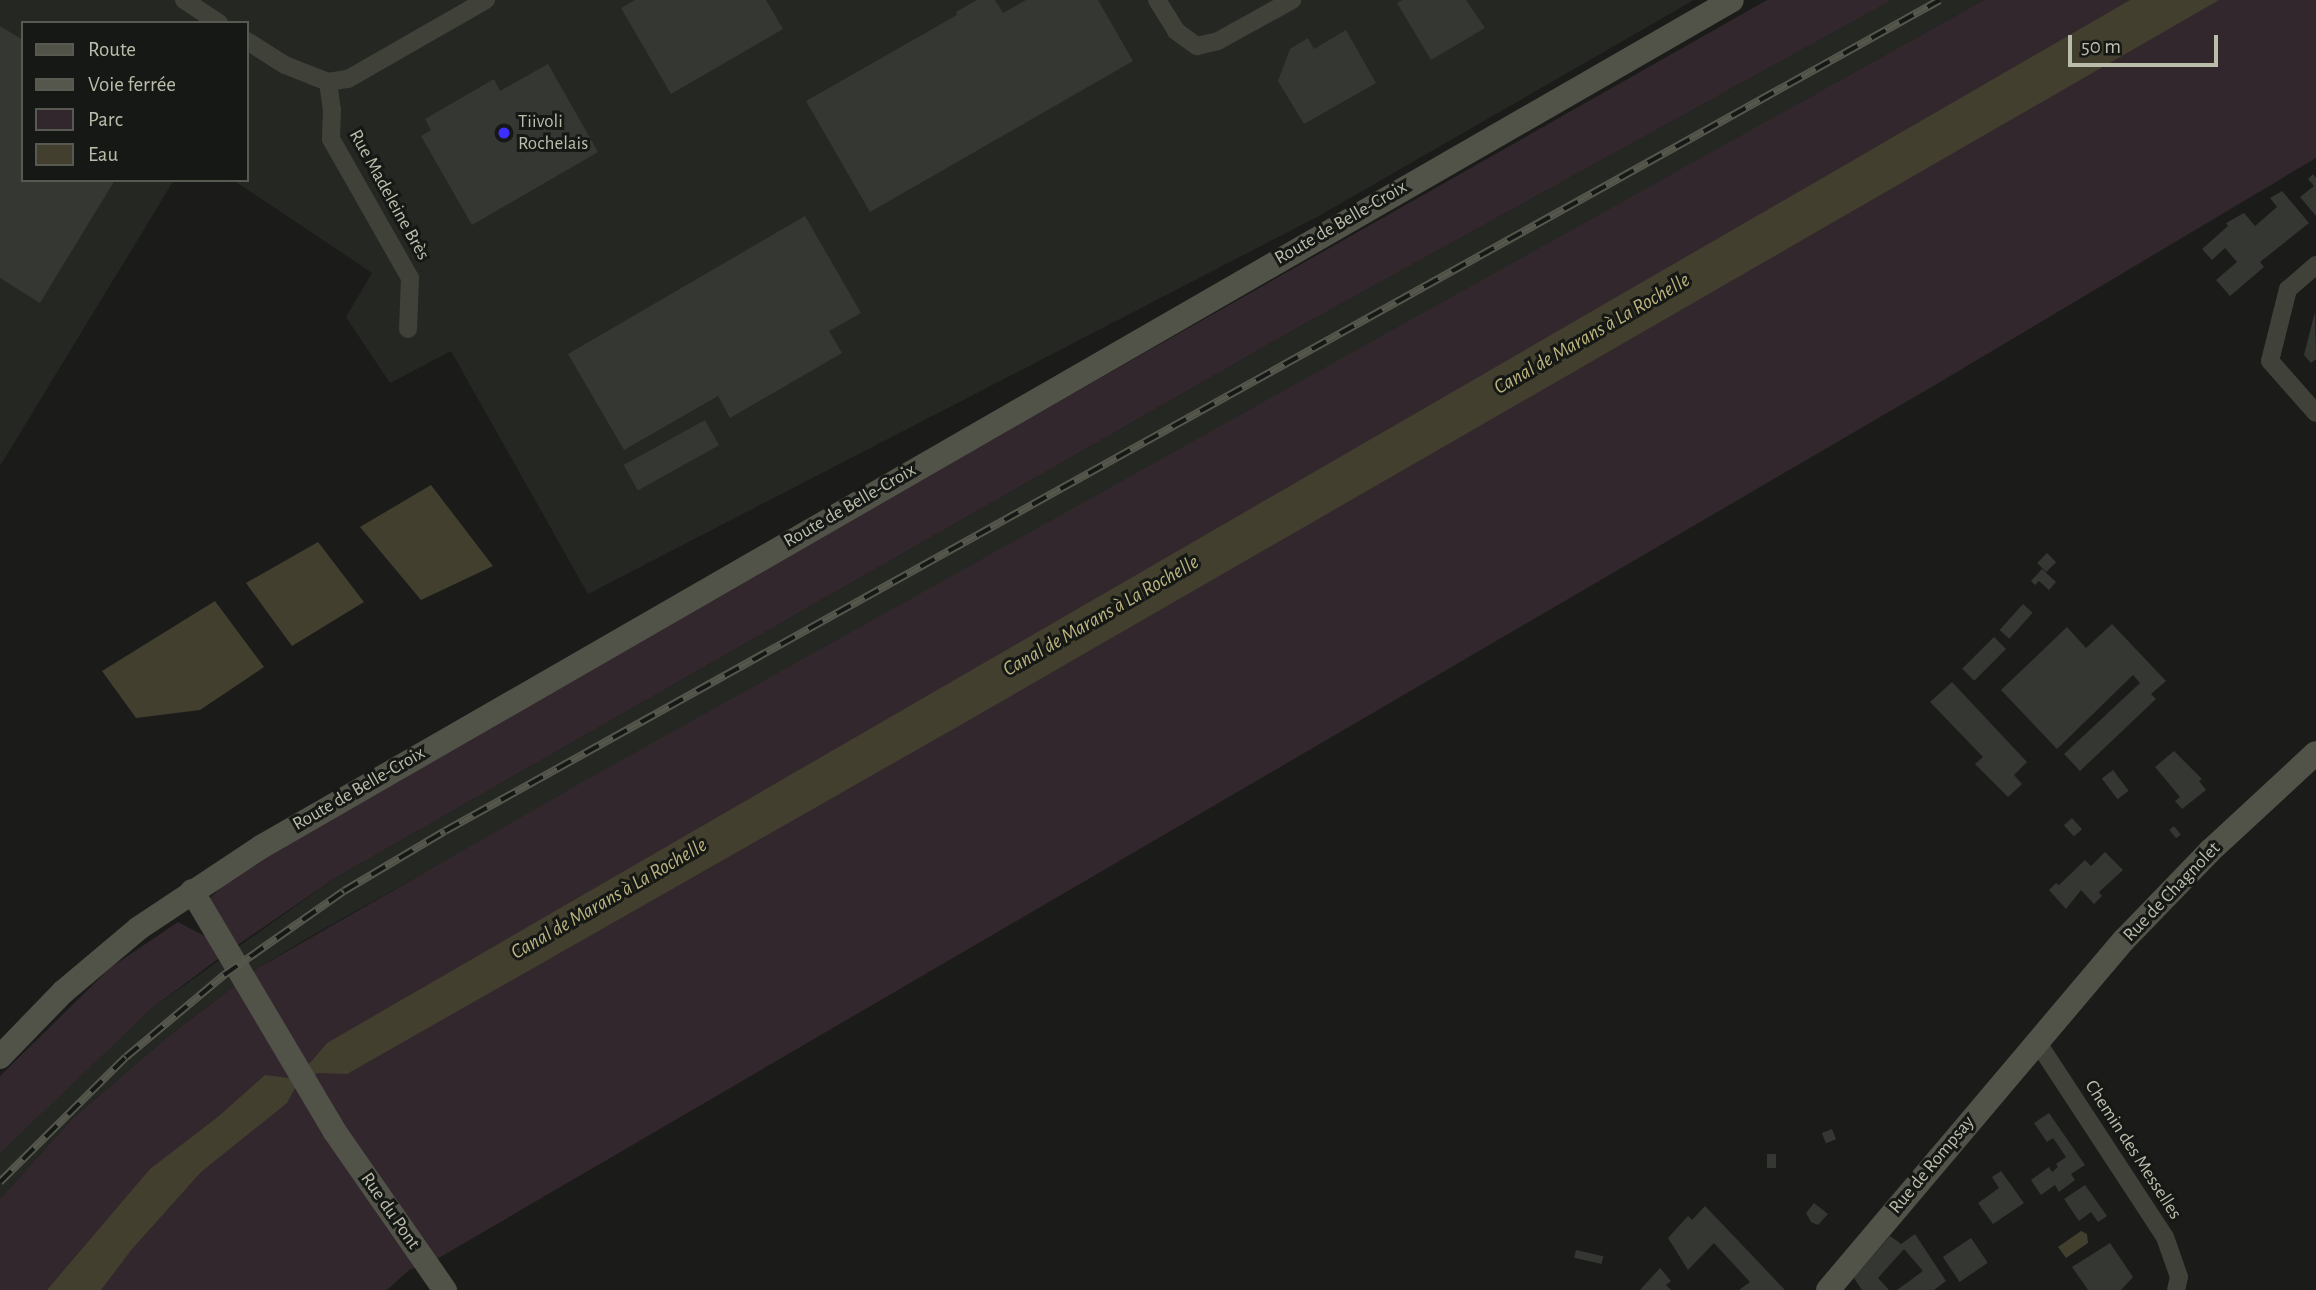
<!DOCTYPE html>
<html>
<head>
<meta charset="utf-8">
<style>
	body { margin:0 }
	#map { position:relative; width:2316px; height:1290px; overflow:hidden; background:#1b1c1a; font-family:"Alegreya Sans",sans-serif }
	div>[style] { position:absolute }
	.built>* { inset:0; background:#252723 }
	.green>* { inset:0; background:#32272c }
	.water>* { inset:0; background:#423f2e }
	.building>* { inset:0; background:#353732; transform-origin:0 0 }
	.street>* { height:18px; margin:-9px; padding:0 9px; transform-origin:9px; border-radius:9px; background:#40423a }
	.secondary>* { height:24px; margin:-12px; padding:0 12px; transform-origin:12px; border-radius:12px; background:#515248 }
	.rail>* { height:8px; margin-top:-4px; transform-origin:0; background:repeating-linear-gradient(90deg,#161815 0 16px,#55574d 0 32px); box-sizing:border-box; border-block:2px solid #55574d }
	.dots>* { width:19px; height:19px; translate:-50% -50%; box-sizing:border-box; border:4px solid #161815; border-radius:50% }
	span { translate:-50% -50%; white-space:nowrap; text-align:center; line-height:1.15; -webkit-text-stroke:6px #161815; paint-order:stroke }
	.poi-label { font-size:19px; color:#bbbdab }
	.left { translate:0 -50%; text-align:left }
	.street-label { font-size:19px; color:#bbbdab }
	.water-label { font-size:21px; color:#bbb37f; font-style:italic }
	.legend { position:absolute; left:21px; top:21px; width:228px; height:161px; box-sizing:border-box; background:#161815; border:2px solid #585a51; margin:0; padding:9px 12px; list-style:none; font-size:21px; color:#bbbdab }
	.legend li { display:flex; align-items:center; gap:14px; height:35px }
	.legend b { width:35px; border:2px solid #585a51 }
	.scale { position:absolute; left:2068px; top:35px; width:150px; height:32px; box-sizing:border-box; border:4px solid #bbbdab; border-top:0; padding-left:9px; font-size:21px; line-height:24px; white-space:nowrap; color:#bbbdab; -webkit-text-stroke:5px #161815; paint-order:stroke }
</style>
</head>
<body>
<div id="map">
	<div class="built">
		<i style="clip-path:polygon(0 0,1694px 0,1317px 217px,588px 594px,451px 351px,390px 383px,346px 317px,372px 273px,233px 180px,247px 180px,247px 23px,23px 23px,23px 180px,174px 180px,0 466px)"></i>
		<i style="clip-path:polygon(1892px 0,1984px 0,311px 936px,258px 968px,169px 1036px,73px 1118px,0 1199px,0 1153px,15px 1136px,151px 1009px,335px 878px,1297px 328px)"></i>
	</div>
	<div class="green">
		<i style="clip-path:polygon(1767px 0,1892px 0,1297px 328px,335px 878px,236px 946px,210px 898px,234px 875px,402px 774px)"></i>
		<i style="clip-path:polygon(1984px 0,2316px 0,2316px 158px,1940px 382px,437px 1259px,409px 1270px,387px 1290px,0 1290px,0 1199px,73px 1118px,169px 1036px,258px 968px,586px 780px)"></i>
		<i style="clip-path:polygon(178px 922px,210px 939px,222px 956px,151px 1009px,0 1153px,0 1076px,110px 968px)"></i>
	</div>
	<div class="water">
		<i style="clip-path:polygon(2130px 0,2219px 0,971px 719px,347px 1074px,318px 1073px,295px 1088px,287px 1103px,201px 1172px,132px 1249px,101px 1290px,47px 1290px,150px 1169px,219px 1116px,265px 1075px,289px 1078px,311px 1062px,327px 1043px)"></i>
		<i style="clip-path:polygon(431px 485px,493px 566px,421px 600px,360px 527px)"></i>
		<i style="clip-path:polygon(318px 542px,364px 602px,292px 646px,246px 583px)"></i>
		<i style="clip-path:polygon(215px 601px,264px 667px,200px 710px,136px 718px,102px 671px)"></i>
		<i style="clip-path:polygon(2081px 1231px,2087px 1234px,2088px 1243px,2066px 1258px,2058px 1247px)"></i>
	</div>
	<div class="building">
		<i style="clip-path:polygon(635px 0,766px 0,783px 29px,671px 94px,621px 8px)"></i>
		<i style="clip-path:polygon(977px 0,995px 0,1003px 13px,1026px 0,1098px 0,1133px 61px,870px 212px,806px 101px,957px 15px,956px 12px)"></i>
		<i style="clip-path:polygon(1403px 0,1466px 0,1485px 28px,1431px 60px,1397px 3px)"></i>
		<i style="clip-path:polygon(0 26px,23px 40px,23px 180px,115px 180px,40px 303px,0 278px)"></i>
		<i style="clip-path:polygon(1346px 30px,1376px 83px,1304px 124px,1278px 81px,1290px 49px,1308px 38px,1314px 49px)"></i>
		<i style="clip-path:polygon(548px 64px,598px 152px,472px 225px,421px 136px,431px 130px,425px 119px,494px 79px,500px 91px)"></i>
		<i style="clip-path:polygon(2313px 174px,2316px 178px,2316px 216px,2300px 197px,2314px 186px,2308px 179px)"></i>
		<i style="clip-path:polygon(2282px 191px,2309px 223px,2260px 262px,2264px 267px,2230px 296px,2216px 280px,2237px 262px,2225px 248px,2212px 260px,2202px 249px,2228px 226px,2226px 223px,2244px 213px,2255px 226px,2277px 207px,2270px 198px)"></i>
		<i style="clip-path:polygon(805px 216px,861px 313px,829px 331px,842px 353px,730px 418px,718px 396px,624px 450px,568px 354px)"></i>
		<i style="clip-path:polygon(2315px 312px,2316px 359px,2311px 363px,2304px 355px)"></i>
		<i style="left:705px;top:420px;width:29px;height:93px;rotate:61deg"></i>
		<i style="left:2047px;top:553px;width:13px;height:14px;rotate:45deg"></i>
		<i style="clip-path:polygon(2042px 569px,2056px 582px,2049px 590px,2039px 581px,2035px 585px,2031px 581px)"></i>
		<i style="left:2023px;top:604px;width:13px;height:35px;rotate:42deg"></i>
		<i style="clip-path:polygon(2112px 624px,2166px 681px,2151px 694px,2156px 699px,2080px 771px,2064px 754px,2140px 683px,2133px 675px,2057px 749px,2001px 690px,2067px 627px,2086px 648px)"></i>
		<i style="left:1994px;top:637px;width:17px;height:45px;rotate:45deg"></i>
		<i style="clip-path:polygon(1952px 682px,2027px 762px,2014px 775px,2022px 784px,2008px 797px,1975px 764px,1983px 757px,1930px 702px)"></i>
		<i style="clip-path:polygon(2174px 751px,2202px 779px,2199px 781px,2206px 790px,2182px 809px,2175px 801px,2180px 797px,2155px 767px)"></i>
		<i style="left:2113px;top:770px;width:26px;height:14px;rotate:53deg"></i>
		<i style="left:2072px;top:818px;width:15px;height:11px;rotate:48deg"></i>
		<i style="left:2174px;top:826px;width:11px;height:6px;rotate:52deg"></i>
		<i style="clip-path:polygon(2105px 852px,2123px 870px,2099px 892px,2102px 896px,2094px 904px,2081px 890px,2066px 909px,2049px 890px,2056px 883px,2059px 885px,2085px 860px,2091px 866px)"></i>
		<i style="clip-path:polygon(2049px 1113px,2085px 1165px,2071px 1174px,2075px 1180px,2059px 1192px,2055px 1185px,2041px 1195px,2031px 1180px,2049px 1167px,2052px 1172px,2058px 1167px,2056px 1164px,2066px 1157px,2053px 1138px,2047px 1142px,2034px 1123px)"></i>
		<i style="left:1832px;top:1129px;width:11px;height:11px;rotate:68deg"></i>
		<i style="left:1767px;top:1154px;width:9px;height:14px"></i>
		<i style="clip-path:polygon(2001px 1171px,2024px 1203px,1993px 1224px,1978px 1203px,1999px 1188px,1992px 1177px)"></i>
		<i style="clip-path:polygon(2085px 1185px,2107px 1216px,2098px 1222px,2091px 1212px,2079px 1221px,2064px 1199px)"></i>
		<i style="clip-path:polygon(1814px 1203px,1828px 1214px,1818px 1225px,1811px 1222px,1806px 1213px)"></i>
		<i style="clip-path:polygon(1705px 1206px,1727px 1229px,1785px 1290px,1739px 1290px,1750px 1282px,1714px 1243px,1688px 1270px,1668px 1238px,1688px 1216px,1692px 1220px)"></i>
		<i style="clip-path:polygon(1915px 1234px,1946px 1281px,1934px 1290px,1897px 1290px,1923px 1271px,1904px 1249px,1878px 1278px,1889px 1290px,1862px 1290px,1854px 1278px,1890px 1236px,1901px 1244px)"></i>
		<i style="left:1971px;top:1238px;width:30px;height:34px;rotate:56deg"></i>
		<i style="clip-path:polygon(2110px 1243px,2133px 1277px,2121px 1290px,2088px 1290px,2072px 1267px)"></i>
		<i style="left:1576px;top:1250px;width:28px;height:8px;rotate:13deg"></i>
		<i style="clip-path:polygon(1660px 1268px,1671px 1281px,1666px 1285px,1671px 1290px,1640px 1290px)"></i>
	</div>
	<div class="street">
		<i style="left:184px;top:0;width:42px;rotate:33.3deg"></i>
		<i style="left:1157px;top:0;width:36px;rotate:58deg"></i>
		<i style="left:1176px;top:31px;width:26px;rotate:36deg"></i>
		<i style="left:1197px;top:46px;width:22px;rotate:-13deg"></i>
		<i style="left:1218px;top:41px;width:85px;rotate:-29deg"></i>
		<i style="left:247px;top:41px;width:45px;rotate:32.3deg"></i>
		<i style="left:285px;top:65px;width:46px;rotate:21.6deg"></i>
		<i style="left:328px;top:82px;width:20px;rotate:-9deg"></i>
		<i style="left:348px;top:79px;width:159px;rotate:-29.8deg"></i>
		<i style="left:328px;top:82px;width:28px;rotate:82deg"></i>
		<i style="left:332px;top:110px;width:29px;rotate:92deg"></i>
		<i style="left:331px;top:139px;width:160px;rotate:60.4deg"></i>
		<i style="left:410px;top:278px;width:51px;rotate:92.2deg"></i>
		<i style="left:2316px;top:265px;width:37px;rotate:139deg"></i>
		<i style="left:2288px;top:289px;width:74px;rotate:104deg"></i>
		<i style="left:2270px;top:361px;width:69px;rotate:48.5deg"></i>
		<i style="left:2036px;top:1040px;width:235px;rotate:56.8deg"></i>
		<i style="left:2165px;top:1237px;width:42px;rotate:70.7deg"></i>
		<i style="left:2179px;top:1277px;width:13px;rotate:103deg"></i>
	</div>
	<div class="secondary">
		<i style="left:192px;top:891px;width:280px;rotate:59.3deg"></i>
		<i style="left:335px;top:1132px;width:193px;rotate:55.2deg"></i>
		<i style="left:0;top:1057px;width:91px;rotate:-45.9deg"></i>
		<i style="left:63px;top:992px;width:99px;rotate:-40.1deg"></i>
		<i style="left:139px;top:928px;width:146px;rotate:-33.6deg"></i>
		<i style="left:261px;top:847px;width:1697px;rotate:-29.93deg"></i>
		<i style="left:1828px;top:1290px;width:458px;rotate:-49.8deg"></i>
		<i style="left:2124px;top:940px;width:124px;rotate:-46deg"></i>
		<i style="left:2210px;top:851px;width:144px;rotate:-42.8deg"></i>
	</div>
	<div class="rail">
		<i style="left:0;top:1182px;width:177px;rotate:-44.8deg"></i>
		<i style="left:126px;top:1057px;width:128px;rotate:-39.9deg"></i>
		<i style="left:224px;top:975px;width:146px;rotate:-35deg"></i>
		<i style="left:344px;top:891px;width:117px;rotate:-30.7deg"></i>
		<i style="left:445px;top:831px;width:1710px;rotate:-29.07deg"></i>
	</div>
	<div class="dots">
		<i style="left:504px;top:133px;background:#3d2fff"></i>
	</div>
	<div class="poi-label">
		<span class="left" style="left:518px;top:133px">Tiivoli<br>Rochelais</span>
	</div>
	<div class="street-label">
		<span style="left:389px;top:195px;rotate:61deg">Rue Madeleine Brès</span>
		<span style="left:1341px;top:223px;rotate:-30deg">Route de Belle-Croix</span>
		<span style="left:850px;top:506px;rotate:-30deg">Route de Belle-Croix</span>
		<span style="left:359px;top:789px;rotate:-30deg">Route de Belle-Croix</span>
		<span style="left:2172px;top:892px;rotate:-46deg">Rue de Chagnolet</span>
		<span style="left:2133px;top:1150px;rotate:57deg">Chemin des Messelles</span>
		<span style="left:1932px;top:1165px;rotate:-50deg">Rue de Rompsay</span>
		<span style="left:390px;top:1211px;rotate:55deg">Rue du Pont</span>
	</div>
	<div class="water-label">
		<span style="left:1592px;top:334px;rotate:-30deg">Canal de Marans à La Rochelle</span>
		<span style="left:1101px;top:616px;rotate:-30deg">Canal de Marans à La Rochelle</span>
		<span style="left:609px;top:899px;rotate:-30deg">Canal de Marans à La Rochelle</span>
	</div>
	<ul class="legend">
	<li><b style="height:9px;background:#515248"></b>Route</li>
	<li><b style="height:9px;background:#55574d"></b>Voie ferrée</li>
	<li><b style="height:19px;background:#32272c"></b>Parc</li>
	<li><b style="height:19px;background:#423f2e"></b>Eau</li>
	</ul>
	<div class="scale">50 m</div>
</div>
</body>
</html>
